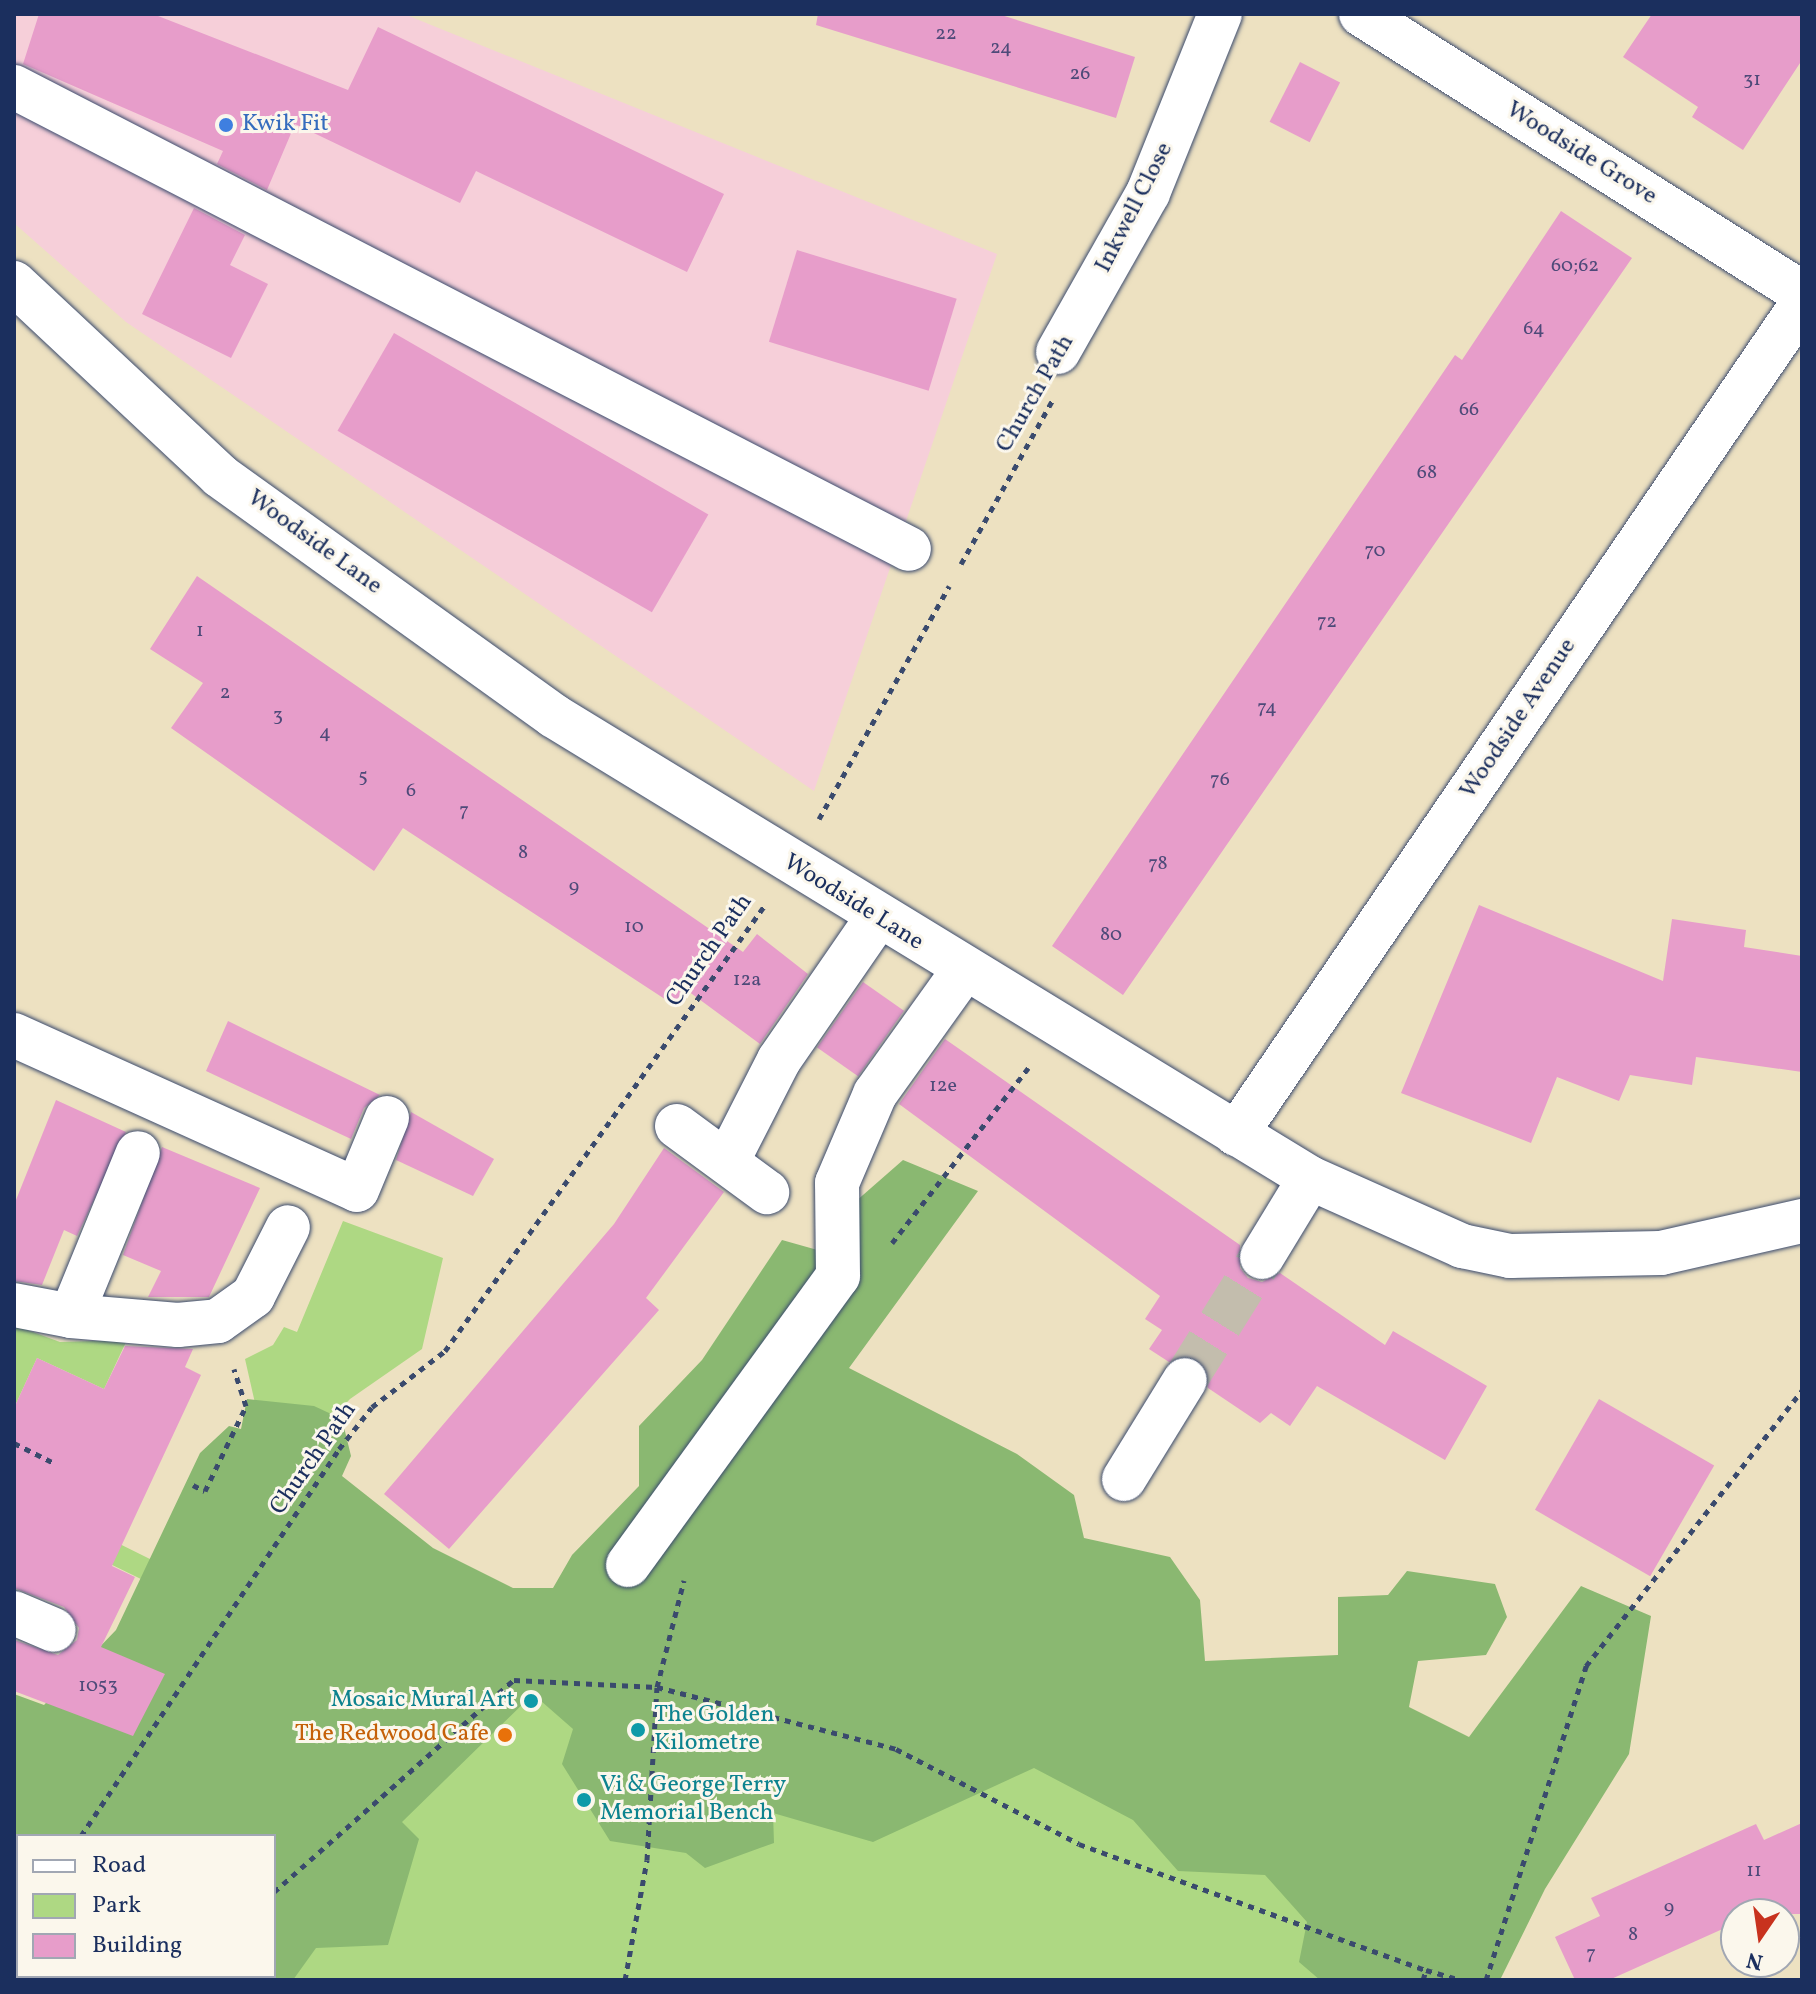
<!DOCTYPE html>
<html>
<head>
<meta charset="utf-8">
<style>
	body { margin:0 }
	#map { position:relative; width:1816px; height:1994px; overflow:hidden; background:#ede1c1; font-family:Vollkorn,serif }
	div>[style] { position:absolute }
	.built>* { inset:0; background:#f6cfd9 }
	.green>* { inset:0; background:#aed883 }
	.forest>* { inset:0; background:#8ab871 }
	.building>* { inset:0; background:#e79dca; transform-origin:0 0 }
	.minor-tunnel>* { height:44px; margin-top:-22px; transform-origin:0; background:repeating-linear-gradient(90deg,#c3bdad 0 44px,transparent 0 66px) }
	.path>* { height:5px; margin-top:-2.5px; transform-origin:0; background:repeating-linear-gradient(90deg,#3a4a6d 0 6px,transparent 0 12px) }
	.roads { filter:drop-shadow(0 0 2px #3a4a6d) drop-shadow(0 0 2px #3a4a6d) }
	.minor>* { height:44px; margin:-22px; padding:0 22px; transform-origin:22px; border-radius:22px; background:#fff }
	.dots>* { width:22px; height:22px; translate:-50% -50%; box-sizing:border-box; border:4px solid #fbf7ec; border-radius:50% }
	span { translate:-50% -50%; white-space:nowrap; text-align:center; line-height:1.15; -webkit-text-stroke:6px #fbf7ec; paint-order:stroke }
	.number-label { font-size:20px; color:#4e4a79 }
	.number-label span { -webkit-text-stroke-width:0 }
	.shop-label { font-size:24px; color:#366cbe }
	.left { translate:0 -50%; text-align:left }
	.street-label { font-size:24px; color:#1b2f5e }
	.culture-label { font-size:24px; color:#0d838f }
	.right { translate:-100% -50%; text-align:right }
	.food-label { font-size:24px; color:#c56008 }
	.frame { position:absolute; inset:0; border:16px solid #1b2f5e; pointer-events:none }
	.legend { position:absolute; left:16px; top:1834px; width:260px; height:144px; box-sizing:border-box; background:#fbf7ec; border:2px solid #a1a7b3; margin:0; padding:10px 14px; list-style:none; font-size:24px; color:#1b2f5e }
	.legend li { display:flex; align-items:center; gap:16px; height:40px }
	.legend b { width:40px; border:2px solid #a1a7b3 }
	.north { position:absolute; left:1720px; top:1898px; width:80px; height:80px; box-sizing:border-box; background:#fbf7ec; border:2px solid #a1a7b3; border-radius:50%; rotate:193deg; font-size:22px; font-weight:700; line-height:32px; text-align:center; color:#1b2f5e }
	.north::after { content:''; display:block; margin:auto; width:28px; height:36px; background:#c8321e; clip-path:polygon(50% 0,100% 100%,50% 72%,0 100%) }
</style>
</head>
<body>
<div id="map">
	<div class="built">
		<i style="clip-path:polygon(14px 14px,404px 14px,997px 254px,814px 791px,126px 322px,14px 223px)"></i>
	</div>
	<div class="green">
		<i style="clip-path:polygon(evenodd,343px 1221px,443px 1258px,422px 1349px,350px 1399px,312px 1439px,274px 1504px,569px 1663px,704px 1451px,1475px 1980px,14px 1980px,14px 1779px,131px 1740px,145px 1581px,14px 1517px,51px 1510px,154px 1561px,257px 1412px,245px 1359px,273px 1345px,284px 1327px,297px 1332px,343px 1221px,18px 1836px,274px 1836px,274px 1976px,18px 1976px,18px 1836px)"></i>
		<i style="clip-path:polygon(14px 1325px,60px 1342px,127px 1340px,104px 1389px,37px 1358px,14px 1408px)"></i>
	</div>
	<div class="forest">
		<i style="clip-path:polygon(evenodd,903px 1160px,978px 1191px,849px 1368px,1017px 1454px,1074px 1495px,1084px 1538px,1170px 1557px,1200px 1600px,1205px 1661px,1338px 1655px,1338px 1597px,1388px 1595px,1407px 1571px,1495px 1584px,1507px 1617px,1486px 1655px,1418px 1661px,1409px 1707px,1469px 1737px,1581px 1586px,1651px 1616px,1629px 1754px,1545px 1889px,1500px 1980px,1320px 1980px,1299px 1962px,1307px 1922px,1265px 1875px,1178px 1871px,1133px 1820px,1034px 1768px,873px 1842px,773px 1813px,774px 1843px,705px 1868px,686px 1853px,610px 1841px,562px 1764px,573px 1729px,533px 1694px,402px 1822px,419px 1839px,388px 1945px,316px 1948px,293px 1980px,14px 1980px,14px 1694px,44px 1705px,116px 1630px,200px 1453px,229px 1426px,241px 1429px,247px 1399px,314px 1406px,342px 1419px,351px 1456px,342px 1476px,433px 1548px,513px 1588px,553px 1588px,572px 1555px,639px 1486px,639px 1426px,702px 1360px,782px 1240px,821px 1251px,831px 1223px,903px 1160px,18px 1836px,274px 1836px,274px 1976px,18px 1976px,18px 1836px)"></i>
	</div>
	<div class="building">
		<i style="clip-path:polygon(39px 14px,153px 14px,348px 90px,378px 27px,724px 194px,687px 272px,476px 171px,460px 203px,295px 124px,267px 190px,217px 164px,223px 151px,23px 64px)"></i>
		<i style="clip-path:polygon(818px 14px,998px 14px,1135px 57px,1116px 118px,816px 25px)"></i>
		<i style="clip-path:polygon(1652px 14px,1802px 14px,1802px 60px,1743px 150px,1692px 117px,1698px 107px,1623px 57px)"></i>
		<i style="left:1300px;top:62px;width:45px;height:67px;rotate:27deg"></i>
		<i style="clip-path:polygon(194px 208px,245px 235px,230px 265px,268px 284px,231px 358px,142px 314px)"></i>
		<i style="clip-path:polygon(1561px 211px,1632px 258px,1123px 995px,1052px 946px,1455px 355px,1462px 360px)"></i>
		<i style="left:797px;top:250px;width:167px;height:96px;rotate:17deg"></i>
		<i style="left:394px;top:333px;width:363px;height:113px;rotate:30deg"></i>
		<i style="clip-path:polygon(197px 576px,743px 952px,757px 934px,808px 974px,760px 1044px,688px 991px,677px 1007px,403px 828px,374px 871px,171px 728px,203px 683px,150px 649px)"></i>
		<i style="clip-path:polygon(1479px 905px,1663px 981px,1672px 919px,1746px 930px,1744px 947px,1802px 956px,1802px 1072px,1696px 1057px,1692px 1085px,1630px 1075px,1619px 1101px,1557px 1077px,1531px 1143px,1401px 1093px)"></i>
		<i style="left:863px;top:982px;width:50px;height:80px;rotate:35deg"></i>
		<i style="clip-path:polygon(228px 1021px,380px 1095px,364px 1108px,351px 1139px,206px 1071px)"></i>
		<i style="clip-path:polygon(945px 1039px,1240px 1245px,1240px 1268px,1248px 1278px,1262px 1282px,1280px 1273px,1385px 1345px,1393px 1331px,1487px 1386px,1445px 1460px,1317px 1386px,1290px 1426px,1271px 1413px,1260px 1423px,1208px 1388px,1199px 1359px,1169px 1362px,1149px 1349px,1162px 1330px,1145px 1319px,1160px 1296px,899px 1104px)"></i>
		<i style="clip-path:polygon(56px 1100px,126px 1132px,77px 1236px,64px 1230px,42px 1285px,14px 1281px,14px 1205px)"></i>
		<i style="clip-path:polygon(411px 1112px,494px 1159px,473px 1196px,396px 1160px)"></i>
		<i style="clip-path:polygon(162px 1147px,260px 1188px,209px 1297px,148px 1297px,161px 1271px,123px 1255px)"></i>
		<i style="clip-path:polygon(664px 1148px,724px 1192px,646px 1298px,659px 1310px,449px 1549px,384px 1494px,614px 1224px)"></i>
		<i style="clip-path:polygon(125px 1346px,193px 1349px,185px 1367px,201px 1375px,112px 1566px,135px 1577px,101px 1647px,165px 1674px,133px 1736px,14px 1691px,14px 1640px,58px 1655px,77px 1640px,79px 1628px,64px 1607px,14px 1588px,14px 1408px,37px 1358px,104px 1389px)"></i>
		<i style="left:1599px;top:1399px;width:133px;height:128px;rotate:30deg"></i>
		<i style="clip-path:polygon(1802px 1823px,1802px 1914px,1736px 1914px,1736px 1923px,1609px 1980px,1575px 1980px,1555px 1937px,1600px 1916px,1591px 1898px,1756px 1824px,1764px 1840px)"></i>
	</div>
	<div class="minor-tunnel">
		<i style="left:1185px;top:1380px;width:145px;rotate:-58deg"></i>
	</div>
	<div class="path">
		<i style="left:961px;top:564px;width:187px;rotate:-60.8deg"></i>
		<i style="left:819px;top:819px;width:267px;rotate:-60.8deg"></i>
		<i style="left:892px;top:1243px;width:222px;rotate:-52.1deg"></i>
		<i style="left:14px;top:1443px;width:47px;rotate:26.6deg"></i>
		<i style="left:193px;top:1485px;width:13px;rotate:27deg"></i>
		<i style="left:205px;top:1491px;width:94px;rotate:-64.2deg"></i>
		<i style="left:246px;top:1406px;width:39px;rotate:-108deg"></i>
		<i style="left:81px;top:1836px;width:465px;rotate:-56.3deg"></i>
		<i style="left:339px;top:1449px;width:53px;rotate:-51.8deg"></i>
		<i style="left:372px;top:1407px;width:92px;rotate:-37.5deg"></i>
		<i style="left:445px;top:1351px;width:549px;rotate:-54.34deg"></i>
		<i style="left:274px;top:1892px;width:320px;rotate:-41.5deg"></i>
		<i style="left:514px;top:1680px;width:143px;rotate:2.8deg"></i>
		<i style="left:657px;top:1687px;width:247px;rotate:14.5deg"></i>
		<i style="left:896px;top:1749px;width:206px;rotate:27.4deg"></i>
		<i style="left:1079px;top:1844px;width:369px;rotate:20deg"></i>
		<i style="left:14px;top:1920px;width:4px"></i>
		<i style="left:165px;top:1980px;width:7px;rotate:-34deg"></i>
		<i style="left:625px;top:1980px;width:122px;rotate:-79.6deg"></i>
		<i style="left:647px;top:1860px;width:173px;rotate:-86.7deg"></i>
		<i style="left:657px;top:1687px;width:110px;rotate:-75.8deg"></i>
		<i style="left:1423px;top:1980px;width:10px;rotate:-73deg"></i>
		<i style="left:1426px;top:1970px;width:36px;rotate:16deg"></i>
		<i style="left:1486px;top:1980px;width:330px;rotate:-72.3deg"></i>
		<i style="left:1586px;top:1666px;width:350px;rotate:-51.9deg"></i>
	</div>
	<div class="roads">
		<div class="minor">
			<i style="left:1361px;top:14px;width:522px;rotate:32.32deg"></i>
			<i style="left:14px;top:87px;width:1007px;rotate:27.3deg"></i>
			<i style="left:14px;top:283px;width:282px;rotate:43.1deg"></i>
			<i style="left:220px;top:476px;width:411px;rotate:35.7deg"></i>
			<i style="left:554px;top:716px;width:886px;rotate:31.43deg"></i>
			<i style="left:1310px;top:1178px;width:167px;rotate:24.1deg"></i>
			<i style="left:1462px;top:1246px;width:49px;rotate:11.8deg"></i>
			<i style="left:1510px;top:1256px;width:151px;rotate:-1.1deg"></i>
			<i style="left:1661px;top:1253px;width:145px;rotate:-12.8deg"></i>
			<i style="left:1058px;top:352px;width:183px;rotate:-60.5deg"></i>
			<i style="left:1148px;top:193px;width:193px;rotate:-68.1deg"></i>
			<i style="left:14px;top:1035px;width:376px;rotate:24.3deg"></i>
			<i style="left:357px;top:1190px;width:78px;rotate:-67.4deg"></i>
			<i style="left:677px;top:1126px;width:112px;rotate:36.3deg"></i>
			<i style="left:1236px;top:1134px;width:1005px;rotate:-55.71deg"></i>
			<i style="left:727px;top:1162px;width:114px;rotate:-63deg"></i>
			<i style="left:779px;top:1060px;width:173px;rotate:-55.4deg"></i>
			<i style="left:1262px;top:1257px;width:92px;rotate:-58.7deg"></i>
			<i style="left:14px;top:1305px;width:58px;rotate:10.9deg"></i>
			<i style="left:71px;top:1316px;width:176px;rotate:-67.7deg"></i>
			<i style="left:71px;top:1316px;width:107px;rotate:4.8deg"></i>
			<i style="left:178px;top:1325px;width:40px;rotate:-5.7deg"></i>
			<i style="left:218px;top:1321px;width:43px;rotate:-35.5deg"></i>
			<i style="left:253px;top:1296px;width:77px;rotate:-63.1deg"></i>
			<i style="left:1124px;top:1479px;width:116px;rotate:-58.4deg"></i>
			<i style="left:628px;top:1565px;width:357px;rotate:-54deg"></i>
			<i style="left:838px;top:1276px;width:93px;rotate:-90.6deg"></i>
			<i style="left:837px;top:1183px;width:97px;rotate:-66.9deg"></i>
			<i style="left:875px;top:1094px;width:151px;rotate:-54.4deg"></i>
			<i style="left:14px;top:1613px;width:43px;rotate:23deg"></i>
		</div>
	</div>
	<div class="dots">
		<i style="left:226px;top:125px;background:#3f7fe0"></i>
		<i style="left:531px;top:1701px;background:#0f9aa8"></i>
		<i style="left:638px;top:1730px;background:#0f9aa8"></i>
		<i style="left:505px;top:1735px;background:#e8710a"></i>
		<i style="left:584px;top:1800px;background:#0f9aa8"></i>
	</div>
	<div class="number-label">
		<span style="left:946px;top:34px">22</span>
		<span style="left:1001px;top:48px">24</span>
		<span style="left:1080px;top:74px">26</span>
		<span style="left:1752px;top:80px">31</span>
		<span style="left:1575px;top:266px">60;62</span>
		<span style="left:1534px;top:329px">64</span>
		<span style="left:1469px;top:410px">66</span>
		<span style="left:1427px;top:473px">68</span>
		<span style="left:1375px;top:551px">70</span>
		<span style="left:1327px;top:622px">72</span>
		<span style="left:200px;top:631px">1</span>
		<span style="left:225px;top:693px">2</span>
		<span style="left:1267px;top:708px">74</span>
		<span style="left:278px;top:716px">3</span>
		<span style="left:325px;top:733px">4</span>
		<span style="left:363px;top:777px">5</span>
		<span style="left:1220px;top:780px">76</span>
		<span style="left:411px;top:791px">6</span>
		<span style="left:464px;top:811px">7</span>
		<span style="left:523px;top:853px">8</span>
		<span style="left:1158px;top:864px">78</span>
		<span style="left:574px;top:887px">9</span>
		<span style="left:634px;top:927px">10</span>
		<span style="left:1111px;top:935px">80</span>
		<span style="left:747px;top:980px">12a</span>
		<span style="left:943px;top:1086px">12e</span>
		<span style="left:98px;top:1686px">1053</span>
		<span style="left:1754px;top:1871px">11</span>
		<span style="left:1669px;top:1908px">9</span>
		<span style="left:1633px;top:1935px">8</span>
		<span style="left:1591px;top:1954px">7</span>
	</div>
	<div class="shop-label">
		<span class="left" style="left:242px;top:125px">Kwik Fit</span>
	</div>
	<div class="street-label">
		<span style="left:1581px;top:154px;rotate:32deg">Woodside Grove</span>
		<span style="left:1135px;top:208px;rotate:-63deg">Inkwell Close</span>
		<span style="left:1036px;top:394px;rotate:-60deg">Church Path</span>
		<span style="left:314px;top:543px;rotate:36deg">Woodside Lane</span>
		<span style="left:1519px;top:719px;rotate:-56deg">Woodside Avenue</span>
		<span style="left:853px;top:903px;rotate:32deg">Woodside Lane</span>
		<span style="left:710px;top:951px;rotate:-55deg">Church Path</span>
		<span style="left:314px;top:1459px;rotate:-55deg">Church Path</span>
	</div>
	<div class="culture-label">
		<span class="right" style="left:515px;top:1701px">Mosaic Mural Art</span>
		<span class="left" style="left:654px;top:1730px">The Golden<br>Kilometre</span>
		<span class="left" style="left:600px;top:1800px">Vi &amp; George Terry<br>Memorial Bench</span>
	</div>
	<div class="food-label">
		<span class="right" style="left:489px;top:1735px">The Redwood Cafe</span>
	</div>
	<div class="frame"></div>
	<ul class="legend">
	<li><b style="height:10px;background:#fff"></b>Road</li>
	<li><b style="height:22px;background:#aed883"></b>Park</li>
	<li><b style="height:22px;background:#e79dca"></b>Building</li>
	</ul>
	<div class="north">N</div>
</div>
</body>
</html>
